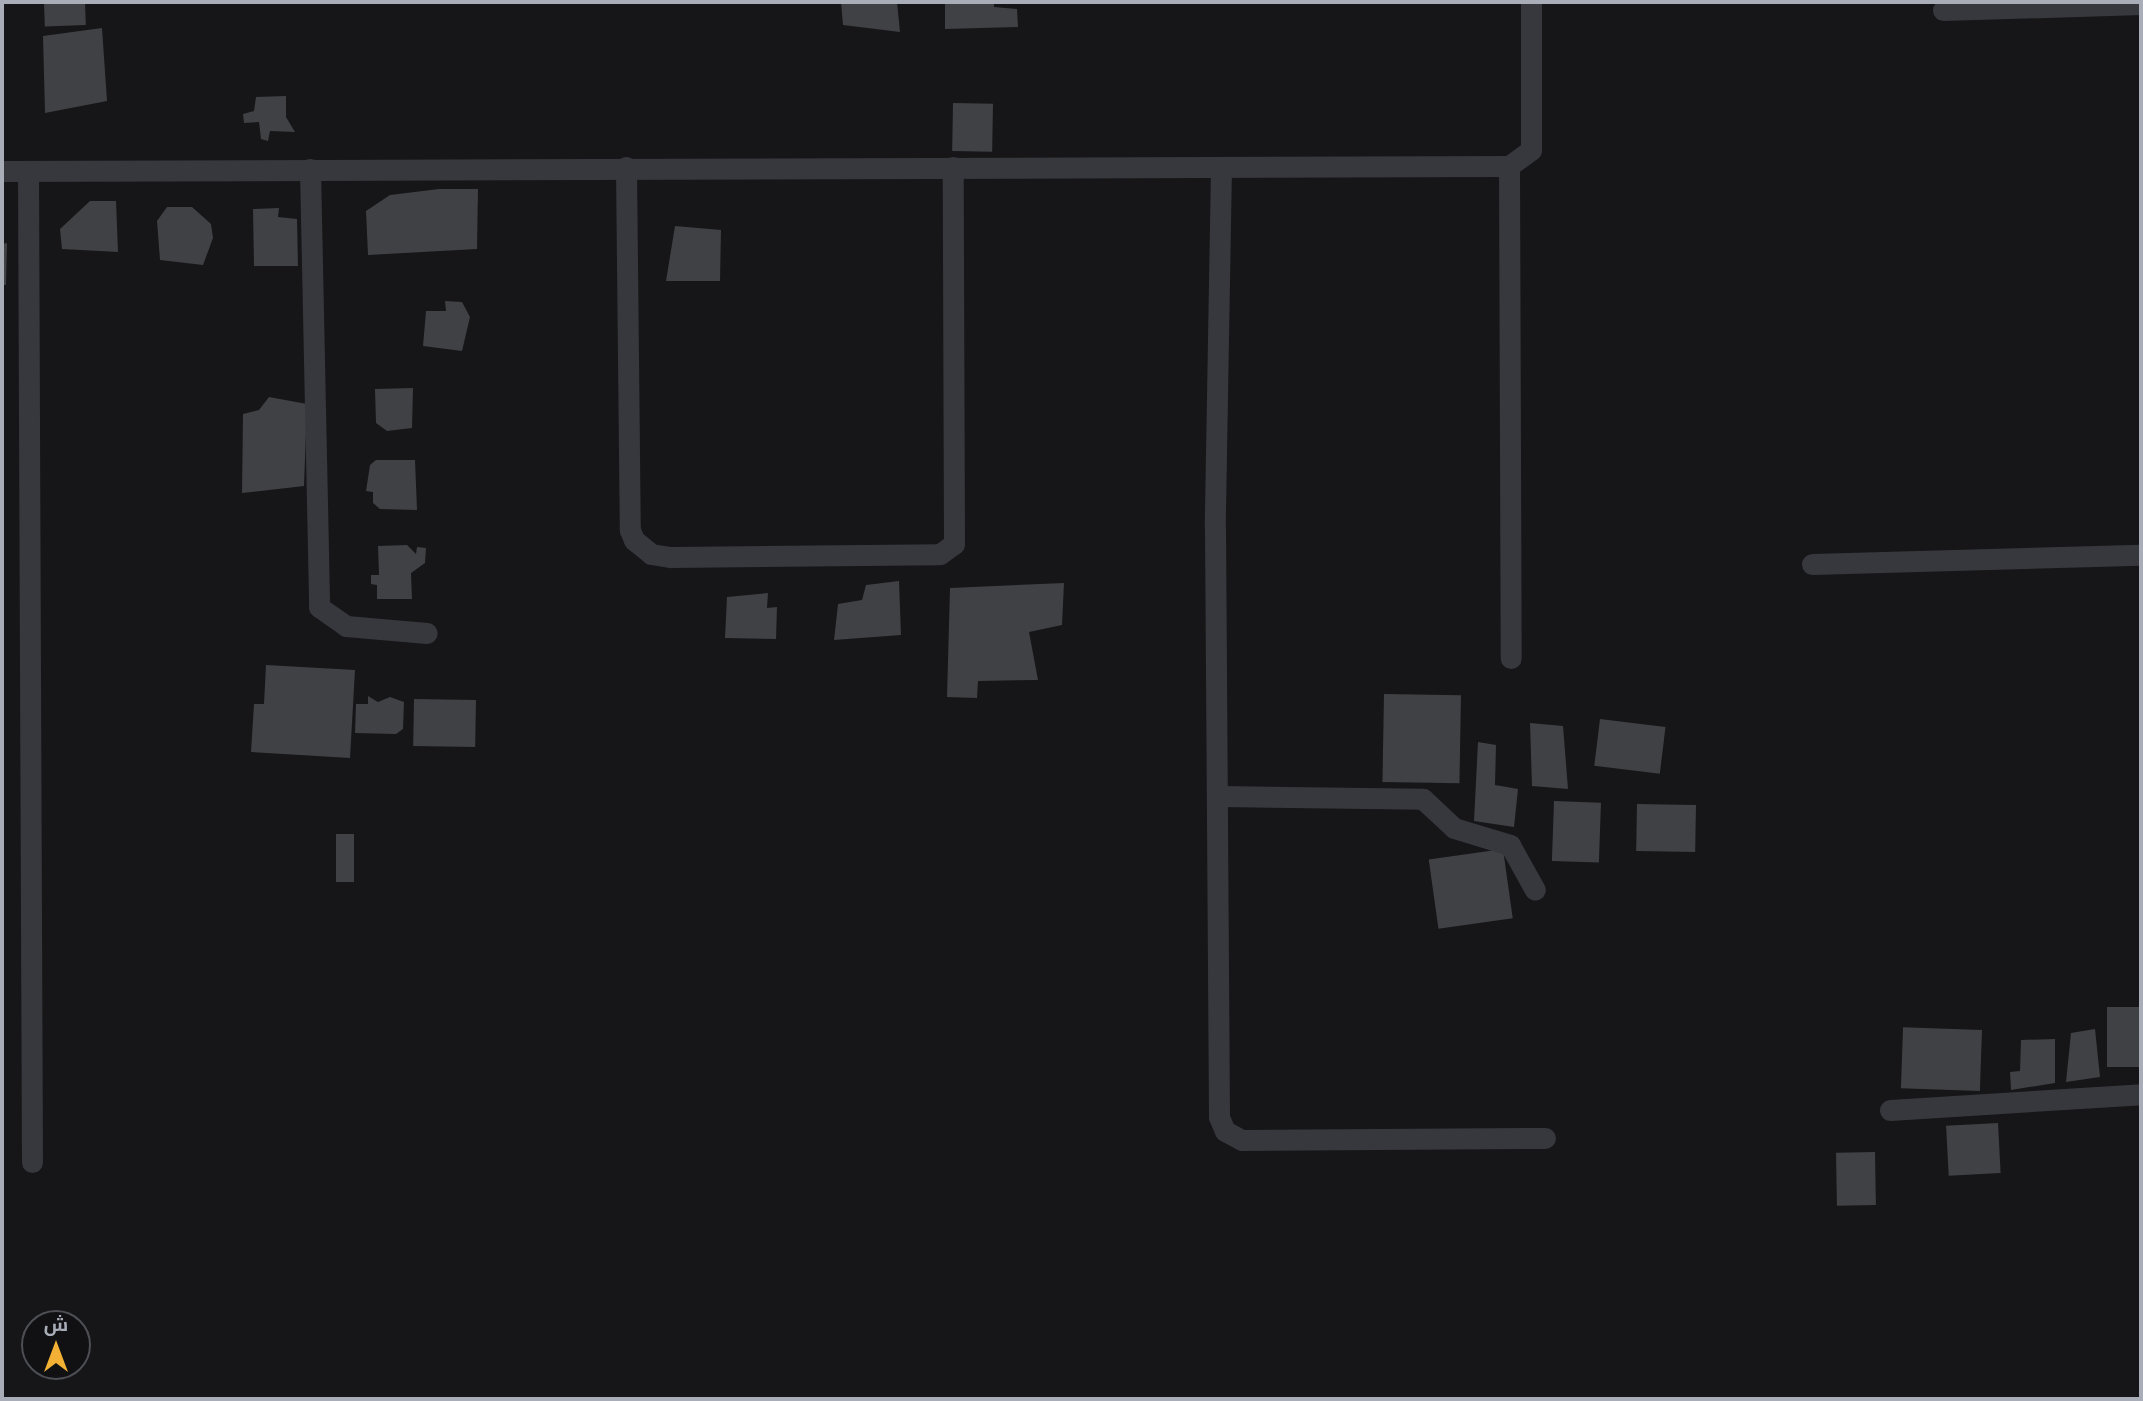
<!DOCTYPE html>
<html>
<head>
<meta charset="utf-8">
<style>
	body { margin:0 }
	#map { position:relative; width:2143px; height:1401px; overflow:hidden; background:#161618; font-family:"Sofia Sans Condensed",Cairo,sans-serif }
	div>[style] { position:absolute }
	.building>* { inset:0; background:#404145; transform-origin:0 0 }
	.minor>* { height:21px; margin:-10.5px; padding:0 10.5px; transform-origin:10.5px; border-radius:10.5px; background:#37383d }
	span { translate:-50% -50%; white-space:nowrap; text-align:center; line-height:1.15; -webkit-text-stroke:6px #111113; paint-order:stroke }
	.frame { position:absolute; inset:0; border:4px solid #a8adb8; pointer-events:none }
	.north { position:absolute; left:21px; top:1310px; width:70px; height:70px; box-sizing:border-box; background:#111113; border:2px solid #4d4f55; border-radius:50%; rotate:0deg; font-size:19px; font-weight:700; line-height:28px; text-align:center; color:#a8adb8 }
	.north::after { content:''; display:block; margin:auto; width:24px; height:32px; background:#f2b134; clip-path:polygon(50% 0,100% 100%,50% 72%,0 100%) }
</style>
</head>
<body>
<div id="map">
	<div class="building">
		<i style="left:85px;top:2px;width:23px;height:41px;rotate:88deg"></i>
		<i style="clip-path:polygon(841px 2px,897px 2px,900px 32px,843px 25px)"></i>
		<i style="clip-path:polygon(945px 2px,994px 2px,994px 7px,1017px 9px,1018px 27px,945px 29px)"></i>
		<i style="clip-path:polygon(102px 28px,107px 101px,45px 113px,43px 36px)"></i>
		<i style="clip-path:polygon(286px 96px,286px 117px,295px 132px,270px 131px,268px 141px,261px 139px,259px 122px,244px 123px,243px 114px,254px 111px,256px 97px)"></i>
		<i style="left:953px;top:103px;width:40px;height:48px;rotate:1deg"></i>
		<i style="clip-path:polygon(439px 189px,478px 189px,477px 249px,368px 255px,366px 211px,390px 195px)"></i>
		<i style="clip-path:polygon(90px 201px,116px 201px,118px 252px,62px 249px,60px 229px)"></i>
		<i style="clip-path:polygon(167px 207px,192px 207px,211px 224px,213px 238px,203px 265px,160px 260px,157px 221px)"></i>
		<i style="clip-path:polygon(279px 208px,278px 217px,297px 219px,298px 266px,254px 266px,253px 209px)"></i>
		<i style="clip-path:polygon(675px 226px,721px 230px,720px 281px,666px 281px)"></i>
		<i style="clip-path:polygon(7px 243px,6px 285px,2px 285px,2px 244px)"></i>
		<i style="clip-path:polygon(445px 301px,462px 302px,470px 317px,462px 351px,423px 346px,426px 311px,446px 311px)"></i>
		<i style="clip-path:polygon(413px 388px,412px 428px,387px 431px,376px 423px,375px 389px)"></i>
		<i style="clip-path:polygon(269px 397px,307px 404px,304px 486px,242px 493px,243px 414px,259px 410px)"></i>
		<i style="clip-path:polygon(376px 460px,415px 460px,417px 510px,380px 509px,373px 503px,373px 492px,366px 491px,370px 465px)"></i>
		<i style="clip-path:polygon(407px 545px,416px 554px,417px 547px,426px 548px,425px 563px,411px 573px,412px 599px,377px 599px,377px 585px,371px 584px,371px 575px,379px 575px,378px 546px)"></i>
		<i style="clip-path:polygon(899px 581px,901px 635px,834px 640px,838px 604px,862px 600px,866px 585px)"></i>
		<i style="clip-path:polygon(1064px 583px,1062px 625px,1029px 632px,1038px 680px,978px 681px,977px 698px,947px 697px,950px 588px)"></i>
		<i style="clip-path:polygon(768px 593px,767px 608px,777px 607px,776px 639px,725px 638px,727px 597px)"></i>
		<i style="clip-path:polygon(266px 665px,355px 670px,350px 758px,251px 752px,254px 704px,264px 704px)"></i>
		<i style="left:1384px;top:694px;width:77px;height:88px;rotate:1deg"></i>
		<i style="clip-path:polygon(368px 696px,378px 702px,390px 697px,404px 702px,403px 729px,396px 734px,355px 733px,356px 704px,368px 704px)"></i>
		<i style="left:414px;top:699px;width:62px;height:47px;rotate:1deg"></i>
		<i style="left:1600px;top:719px;width:66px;height:47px;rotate:7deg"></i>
		<i style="clip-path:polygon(1530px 723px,1563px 726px,1568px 789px,1532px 786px)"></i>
		<i style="clip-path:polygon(1478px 742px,1496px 745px,1495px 785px,1518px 789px,1514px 827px,1474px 821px)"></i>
		<i style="left:1554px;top:801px;width:47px;height:60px;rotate:2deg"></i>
		<i style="left:1637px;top:804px;width:59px;height:47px;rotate:1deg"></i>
		<i style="left:336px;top:834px;width:18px;height:48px"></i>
		<i style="left:1503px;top:849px;width:70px;height:75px;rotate:82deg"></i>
		<i style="left:2107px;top:1007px;width:34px;height:60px"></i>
		<i style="clip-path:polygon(2095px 1029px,2100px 1077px,2066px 1082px,2071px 1033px)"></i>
		<i style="left:1982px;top:1030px;width:61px;height:79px;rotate:92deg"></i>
		<i style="clip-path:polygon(2055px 1039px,2055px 1083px,2011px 1090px,2010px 1072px,2020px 1071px,2021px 1040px)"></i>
		<i style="left:1998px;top:1123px;width:50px;height:52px;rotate:87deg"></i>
		<i style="left:1875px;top:1152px;width:53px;height:39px;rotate:89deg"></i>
	</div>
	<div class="minor">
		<i style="left:1943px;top:10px;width:198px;rotate:-1.7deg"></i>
		<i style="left:1509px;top:166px;width:492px;rotate:89.8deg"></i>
		<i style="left:626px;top:167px;width:363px;rotate:89.4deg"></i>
		<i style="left:630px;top:530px;width:11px;rotate:68deg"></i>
		<i style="left:634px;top:540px;width:22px;rotate:39deg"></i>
		<i style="left:651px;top:554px;width:20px;rotate:9deg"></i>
		<i style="left:671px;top:557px;width:269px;rotate:-0.6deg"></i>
		<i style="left:940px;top:554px;width:17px;rotate:-36deg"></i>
		<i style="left:954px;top:544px;width:377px;rotate:-90.2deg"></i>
		<i style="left:1221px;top:167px;width:360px;rotate:91deg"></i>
		<i style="left:1215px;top:527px;width:590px;rotate:89.61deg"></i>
		<i style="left:1219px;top:1117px;width:15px;rotate:67deg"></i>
		<i style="left:1225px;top:1131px;width:19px;rotate:28deg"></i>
		<i style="left:1242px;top:1140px;width:303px;rotate:-0.4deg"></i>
		<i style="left:310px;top:169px;width:438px;rotate:88.8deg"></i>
		<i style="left:319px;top:607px;width:33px;rotate:35deg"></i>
		<i style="left:346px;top:626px;width:81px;rotate:4.9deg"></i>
		<i style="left:2px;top:171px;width:1507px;rotate:-0.19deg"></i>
		<i style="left:1509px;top:166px;width:27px;rotate:-36deg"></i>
		<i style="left:1531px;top:150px;width:148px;rotate:-90deg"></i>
		<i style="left:28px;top:171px;width:991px;rotate:89.77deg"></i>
		<i style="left:1812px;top:564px;width:329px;rotate:-1.6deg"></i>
		<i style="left:1220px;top:796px;width:203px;rotate:0.8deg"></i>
		<i style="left:1423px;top:799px;width:42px;rotate:43.1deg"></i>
		<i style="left:1454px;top:828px;width:59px;rotate:16.9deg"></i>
		<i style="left:1510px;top:845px;width:51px;rotate:60.9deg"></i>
		<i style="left:1890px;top:1110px;width:252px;rotate:-3.6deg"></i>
	</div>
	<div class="frame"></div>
	<div class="north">ش</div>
</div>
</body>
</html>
